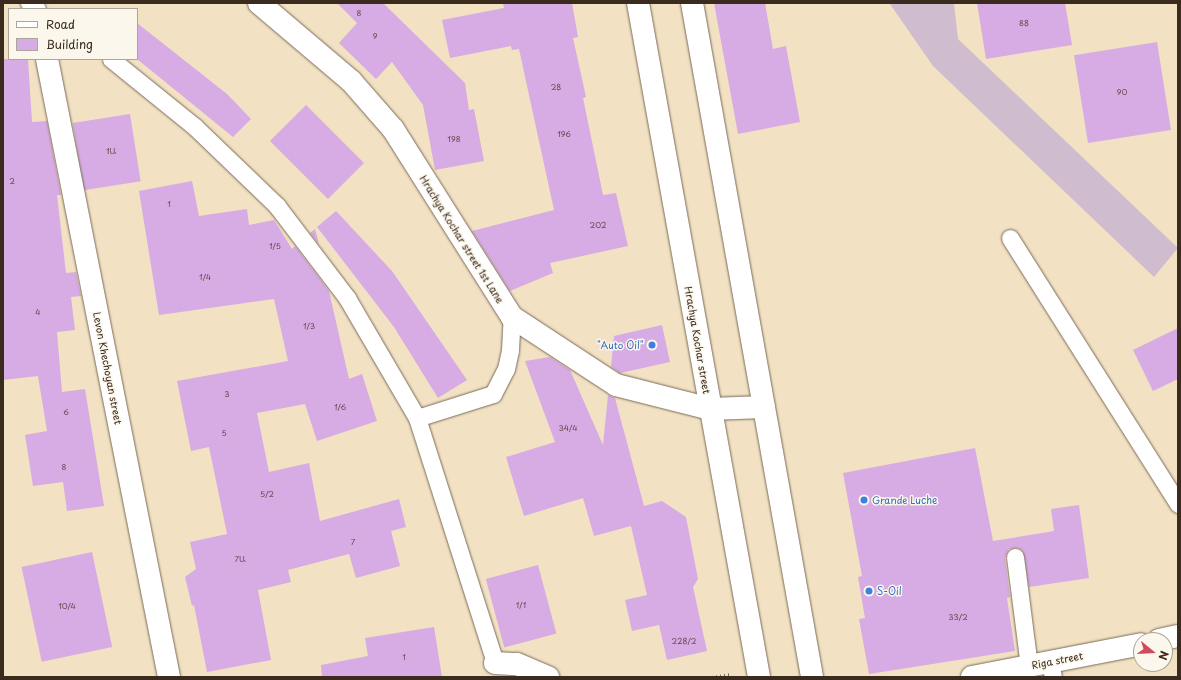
<!DOCTYPE html>
<html>
<head>
<meta charset="utf-8">
<style>
	body { margin:0 }
	#map { position:relative; width:1181px; height:680px; overflow:hidden; background:#f2e1c3; font-family:"Playpen Sans","Noto Sans Armenian",sans-serif }
	div>[style] { position:absolute }
	.industrial>* { inset:0; background:#cfbdcf }
	.building>* { inset:0; background:#d7abe3; transform-origin:0 0 }
	.path>* { height:2.5px; margin-top:-1.25px; transform-origin:0; background:repeating-linear-gradient(90deg,#7b6a58 0 1px,transparent 0 4px) }
	.roads { filter:drop-shadow(0 0 1px #7b6a58) drop-shadow(0 0 1px #7b6a58) }
	.lane>* { height:17px; margin:-8.5px; padding:0 8.5px; transform-origin:8.5px; border-radius:8.5px; background:#fff }
	.street>* { height:22px; margin:-11px; padding:0 11px; transform-origin:11px; border-radius:11px; background:#fff }
	.secondary>* { height:22px; margin:-11px; padding:0 11px; transform-origin:11px; border-radius:11px; background:#fff }
	.dots>* { width:11px; height:11px; translate:-50% -50%; box-sizing:border-box; border:2px solid #fbf7ec; border-radius:50% }
	span { translate:-50% -50%; white-space:nowrap; text-align:center; line-height:1.15; -webkit-text-stroke:3px #fbf7ec; paint-order:stroke }
	.number-label { font-size:8px; color:#624a4f }
	.number-label span { -webkit-text-stroke-width:0 }
	.street-label { font-size:10px; color:#3b2a1e }
	.shop-label { font-size:10px; color:#366cbe }
	.right { translate:-100% -50%; text-align:right }
	.left { translate:0 -50%; text-align:left }
	.frame { position:absolute; inset:0; border:4px solid #3b2a1e; pointer-events:none }
	.legend { position:absolute; left:8px; top:8px; width:130px; height:52px; box-sizing:border-box; background:#fbf7ec; border:1px solid #aea59a; margin:0; padding:5px 7px; list-style:none; font-size:12px; color:#3b2a1e }
	.legend li { display:flex; align-items:center; gap:8px; height:20px }
	.legend b { width:20px; border:1px solid #aea59a }
	.north { position:absolute; left:1133px; top:632px; width:40px; height:40px; box-sizing:border-box; background:#fbf7ec; border:1px solid #aea59a; border-radius:50%; rotate:108deg; font-size:11px; font-weight:700; line-height:16px; text-align:center; color:#3b2a1e }
	.north::after { content:''; display:block; margin:auto; width:14px; height:18px; background:#d1495b; clip-path:polygon(50% 0,100% 100%,50% 72%,0 100%) }
</style>
</head>
<body>
<div id="map">
	<div class="industrial">
		<i style="clip-path:polygon(892px 3px,954px 3px,958px 39px,1178px 248px,1154px 277px,933px 66px,890px 4px)"></i>
	</div>
	<div class="building">
		<i style="clip-path:polygon(337px 3px,383px 3px,465px 83px,469px 110px,474px 109px,484px 161px,435px 170px,423px 105px,392px 62px,376px 79px,339px 43px,357px 23px)"></i>
		<i style="clip-path:polygon(503px 3px,572px 3px,578px 37px,573px 38px,586px 97px,583px 98px,603px 195px,616px 193px,628px 246px,550px 263px,553px 273px,510px 291px,472px 231px,554px 210px,519px 49px,512px 50px,511px 46px,450px 58px,442px 20px,504px 8px)"></i>
		<i style="clip-path:polygon(714px 3px,765px 3px,773px 49px,786px 46px,800px 122px,738px 134px)"></i>
		<i style="clip-path:polygon(977px 3px,1065px 3px,1072px 45px,986px 59px)"></i>
		<i style="clip-path:polygon(137px 23px,227px 94px,251px 119px,233px 137px,137px 59px)"></i>
		<i style="left:1157px;top:42px;width:89px;height:84px;rotate:81deg"></i>
		<i style="clip-path:polygon(3px 59px,28px 59px,32px 122px,47px 121px,61px 195px,57px 195px,66px 273px,76px 272px,81px 296px,71px 297px,75px 330px,57px 332px,62px 392px,85px 389px,104px 506px,67px 511px,63px 482px,33px 486px,25px 435px,47px 431px,38px 376px,3px 380px)"></i>
		<i style="left:306px;top:105px;width:82px;height:51px;rotate:45deg"></i>
		<i style="left:130px;top:114px;width:68px;height:58px;rotate:81deg"></i>
		<i style="clip-path:polygon(192px 181px,199px 216px,247px 209px,249px 225px,274px 220px,292px 249px,295px 246px,329px 291px,349px 379px,362px 374px,377px 421px,317px 441px,305px 404px,257px 413px,269px 472px,309px 463px,320px 521px,399px 499px,406px 527px,391px 531px,400px 566px,356px 578px,349px 554px,288px 570px,291px 582px,258px 590px,271px 660px,207px 672px,194px 605px,192px 606px,185px 577px,196px 569px,190px 542px,227px 534px,209px 447px,191px 451px,177px 381px,288px 361px,274px 299px,159px 315px,139px 191px)"></i>
		<i style="clip-path:polygon(336px 211px,392px 271px,467px 380px,438px 398px,394px 327px,317px 227px)"></i>
		<i style="clip-path:polygon(315px 229px,319px 244px,310px 233px)"></i>
		<i style="clip-path:polygon(662px 325px,670px 362px,620px 373px,611px 367px,614px 336px)"></i>
		<i style="clip-path:polygon(1178px 328px,1178px 379px,1153px 391px,1133px 350px)"></i>
		<i style="clip-path:polygon(550px 357px,570px 370px,603px 445px,608px 395px,615px 398px,644px 506px,662px 501px,686px 517px,698px 579px,693px 587px,707px 651px,667px 660px,659px 625px,632px 631px,625px 600px,647px 595px,631px 526px,594px 536px,583px 498px,524px 516px,506px 457px,555px 442px,525px 361px)"></i>
		<i style="clip-path:polygon(975px 448px,993px 541px,1054px 531px,1051px 509px,1079px 505px,1089px 578px,1029px 587px,1023px 551px,1018px 548px,1009px 549px,1005px 558px,1010px 597px,1007px 598px,1015px 651px,869px 674px,859px 619px,865px 618px,858px 577px,862px 576px,843px 473px)"></i>
		<i style="left:92px;top:552px;width:97px;height:72px;rotate:78deg"></i>
		<i style="left:538px;top:565px;width:71px;height:54px;rotate:75deg"></i>
		<i style="clip-path:polygon(434px 627px,442px 677px,322px 677px,321px 665px,368px 656px,365px 638px)"></i>
	</div>
	<div class="path">
		<i style="left:712px;top:677px;width:18px;rotate:-9deg"></i>
	</div>
	<div class="roads">
		<div class="lane">
			<i style="left:29px;top:3px;width:10px;rotate:37deg"></i>
			<i style="left:111px;top:59px;width:108px;rotate:39deg"></i>
			<i style="left:195px;top:127px;width:114px;rotate:43.9deg"></i>
			<i style="left:277px;top:206px;width:116px;rotate:52.7deg"></i>
			<i style="left:347px;top:298px;width:139px;rotate:59.7deg"></i>
			<i style="left:417px;top:418px;width:257px;rotate:72.3deg"></i>
			<i style="left:1010px;top:238px;width:315px;rotate:57.7deg"></i>
			<i style="left:417px;top:418px;width:80px;rotate:-17.5deg"></i>
			<i style="left:493px;top:394px;width:28px;rotate:-63deg"></i>
			<i style="left:506px;top:369px;width:19px;rotate:-78deg"></i>
			<i style="left:510px;top:350px;width:33px;rotate:-87deg"></i>
			<i style="left:1015px;top:557px;width:110px;rotate:82.7deg"></i>
			<i style="left:1050px;top:662px;width:15px;rotate:79deg"></i>
		</div>
		<div class="street">
			<i style="left:259px;top:3px;width:121px;rotate:40.3deg"></i>
			<i style="left:351px;top:81px;width:64px;rotate:48.8deg"></i>
			<i style="left:393px;top:129px;width:222px;rotate:57.7deg"></i>
			<i style="left:512px;top:317px;width:124px;rotate:33.2deg"></i>
			<i style="left:616px;top:385px;width:97px;rotate:14.3deg"></i>
			<i style="left:710px;top:409px;width:54px;rotate:-2.1deg"></i>
			<i style="left:47px;top:59px;width:630px;rotate:78.83deg"></i>
			<i style="left:1159px;top:640px;width:19px;rotate:-12deg"></i>
			<i style="left:495px;top:663px;width:22px;rotate:3deg"></i>
			<i style="left:517px;top:664px;width:34px;rotate:23deg"></i>
			<i style="left:972px;top:677px;width:172px;rotate:-11deg"></i>
		</div>
		<div class="secondary">
			<i style="left:638px;top:3px;width:685px;rotate:79.82deg"></i>
			<i style="left:692px;top:3px;width:685px;rotate:79.9deg"></i>
		</div>
	</div>
	<div class="dots">
		<i style="left:652px;top:345px;background:#3f7fe0"></i>
		<i style="left:864px;top:500px;background:#3f7fe0"></i>
		<i style="left:869px;top:591px;background:#3f7fe0"></i>
	</div>
	<div class="number-label">
		<span style="left:359px;top:14px">8</span>
		<span style="left:1024px;top:24px">88</span>
		<span style="left:375px;top:37px">9</span>
		<span style="left:556px;top:88px">28</span>
		<span style="left:1122px;top:93px">90</span>
		<span style="left:564px;top:135px">196</span>
		<span style="left:454px;top:140px">198</span>
		<span style="left:111px;top:152px">1Ա</span>
		<span style="left:12px;top:182px">2</span>
		<span style="left:169px;top:205px">1</span>
		<span style="left:598px;top:226px">202</span>
		<span style="left:275px;top:247px">1/5</span>
		<span style="left:205px;top:278px">1/4</span>
		<span style="left:38px;top:313px">4</span>
		<span style="left:309px;top:327px">1/3</span>
		<span style="left:227px;top:395px">3</span>
		<span style="left:340px;top:408px">1/6</span>
		<span style="left:66px;top:413px">6</span>
		<span style="left:568px;top:429px">34/4</span>
		<span style="left:224px;top:434px">5</span>
		<span style="left:64px;top:468px">8</span>
		<span style="left:267px;top:495px">5/2</span>
		<span style="left:353px;top:543px">7</span>
		<span style="left:240px;top:560px">7Ա</span>
		<span style="left:521px;top:606px">1/1</span>
		<span style="left:67px;top:607px">10/4</span>
		<span style="left:958px;top:618px">33/2</span>
		<span style="left:684px;top:642px">228/2</span>
		<span style="left:404px;top:658px">1</span>
	</div>
	<div class="street-label">
		<span style="left:462px;top:239px;rotate:58deg">Hrachya Kochar street 1st Lane</span>
		<span style="left:698px;top:340px;rotate:80deg">Hrachya Kochar street</span>
		<span style="left:108px;top:368px;rotate:79deg">Levon Khechoyan street</span>
		<span style="left:1057px;top:660px;rotate:-11deg">Riga street</span>
	</div>
	<div class="shop-label">
		<span class="right" style="left:644px;top:345px">"Auto Oil"</span>
		<span class="left" style="left:872px;top:500px">Grande Luche</span>
		<span class="left" style="left:877px;top:591px">S-Oil</span>
	</div>
	<div class="frame"></div>
	<ul class="legend">
	<li><b style="height:5px;background:#fff"></b>Road</li>
	<li><b style="height:11px;background:#d7abe3"></b>Building</li>
	</ul>
	<div class="north">N</div>
</div>
</body>
</html>
